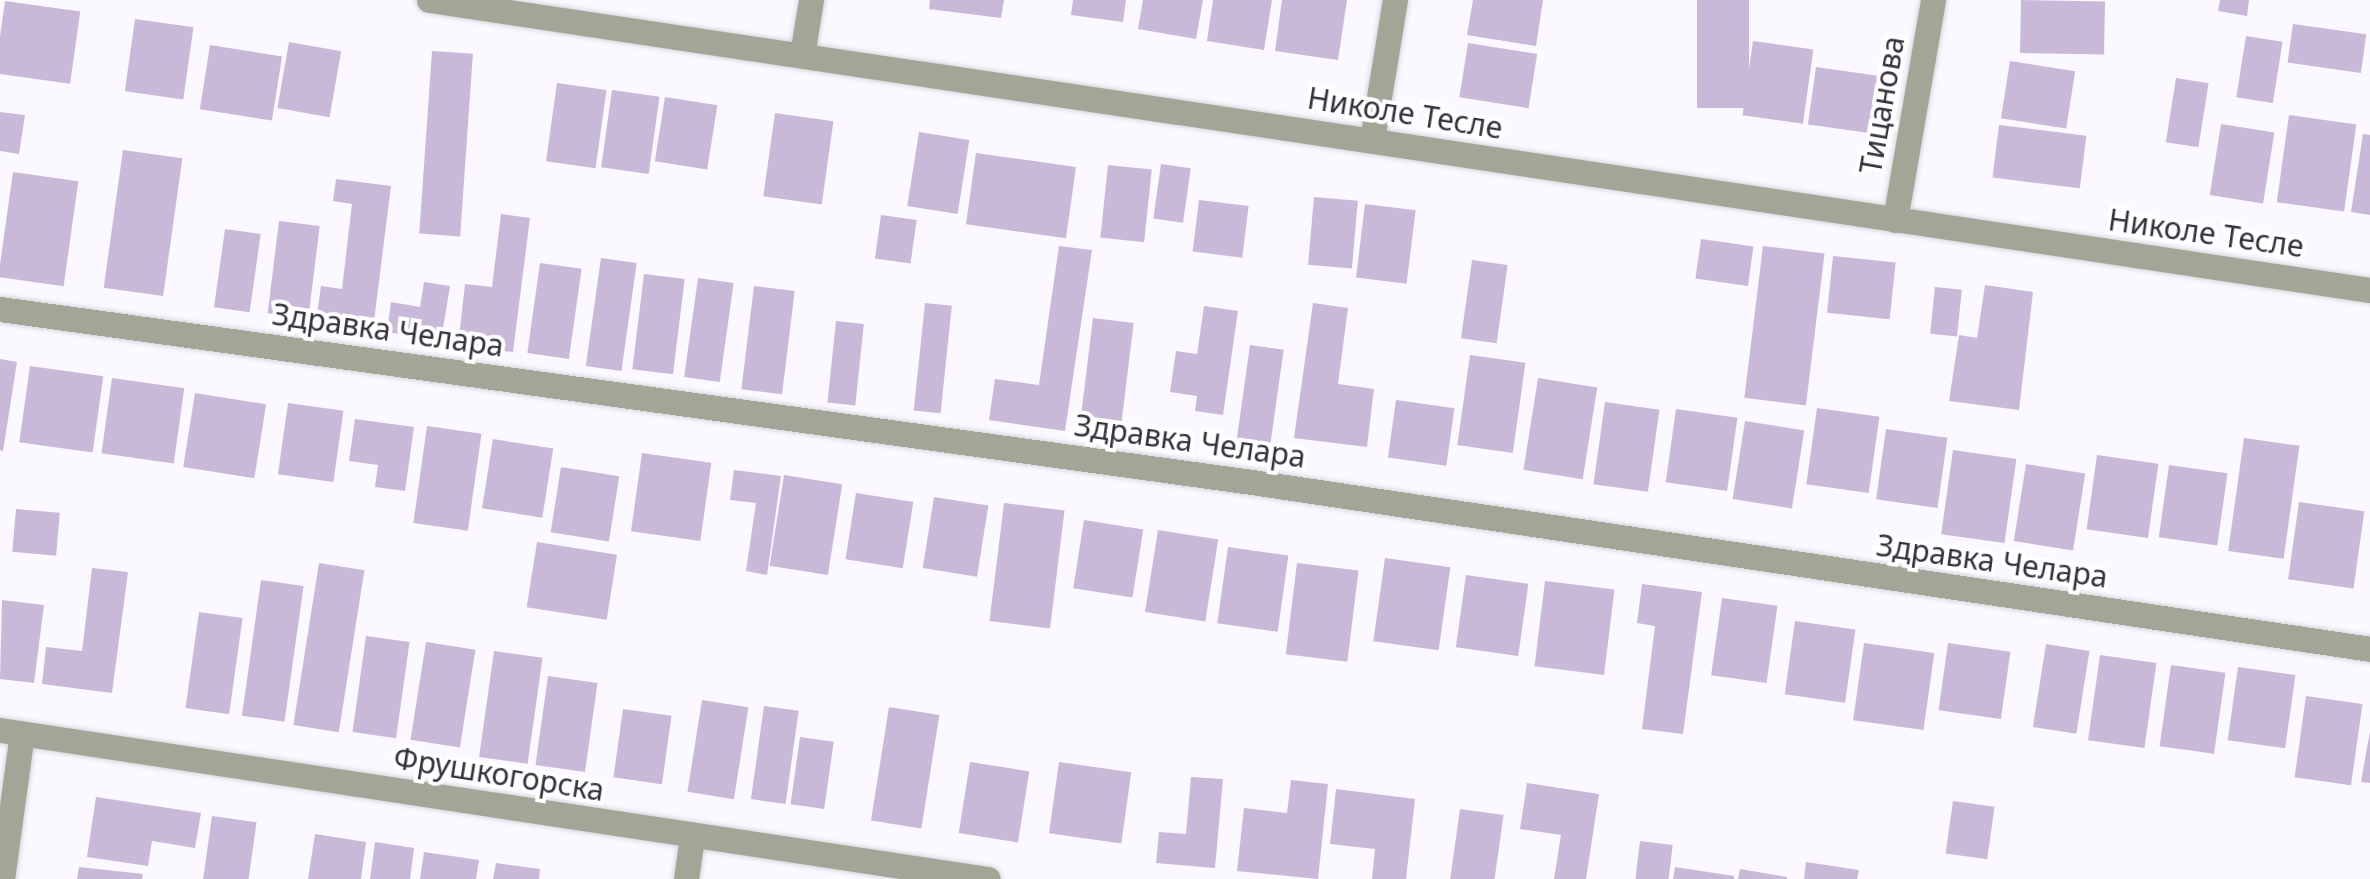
<!DOCTYPE html>
<html>
<head>
<meta charset="utf-8">
<style>
	body { margin:0 }
	#map { position:relative; width:2370px; height:879px; overflow:hidden; background:#fbf8ff; font-family:"Noto Sans",sans-serif }
	div>[style] { position:absolute }
	.building>* { inset:0; background:#c8b9d9; transform-origin:0 0 }
	.roads { filter:drop-shadow(0 0 2px #d8d4dc) drop-shadow(0 0 2px #d8d4dc) }
	.minor>* { height:25px; margin:-12.5px; padding:0 12.5px; transform-origin:12.5px; border-radius:12.5px; background:#a3a597 }
	span { translate:-50% -50%; white-space:nowrap; text-align:center; line-height:1.15; -webkit-text-stroke:8px #fff; paint-order:stroke }
	.street-label { font-size:30px; color:#36303c }
</style>
</head>
<body>
<div id="map">
	<div class="building">
		<i style="clip-path:polygon(930px 0,1004px 0,1001px 18px,929px 9px)"></i>
		<i style="clip-path:polygon(1073px 0,1126px 0,1123px 22px,1071px 15px)"></i>
		<i style="clip-path:polygon(1143px 0,1203px 0,1196px 39px,1138px 29px)"></i>
		<i style="clip-path:polygon(1213px 0,1272px 0,1264px 50px,1207px 41px)"></i>
		<i style="clip-path:polygon(1282px 0,1347px 0,1338px 60px,1275px 51px)"></i>
		<i style="clip-path:polygon(1473px 0,1543px 0,1536px 46px,1467px 35px)"></i>
		<i style="left:1697px;top:0;width:52px;height:108px"></i>
		<i style="left:2021px;top:0;width:84px;height:53px;rotate:1deg"></i>
		<i style="clip-path:polygon(2220px 0,2249px 0,2247px 16px,2218px 11px)"></i>
		<i style="left:5px;top:1px;width:76px;height:73px;rotate:8deg"></i>
		<i style="left:135px;top:19px;width:59px;height:73px;rotate:8deg"></i>
		<i style="left:2293px;top:24px;width:74px;height:39px;rotate:8deg"></i>
		<i style="left:2246px;top:36px;width:37px;height:62px;rotate:9deg"></i>
		<i style="left:1753px;top:41px;width:61px;height:75px;rotate:8deg"></i>
		<i style="left:289px;top:42px;width:53px;height:67px;rotate:10deg"></i>
		<i style="left:1468px;top:43px;width:70px;height:55px;rotate:9deg"></i>
		<i style="left:210px;top:45px;width:73px;height:65px;rotate:9deg"></i>
		<i style="left:432px;top:51px;width:41px;height:183px;rotate:4deg"></i>
		<i style="left:2010px;top:61px;width:66px;height:58px;rotate:9deg"></i>
		<i style="left:1816px;top:67px;width:62px;height:58px;rotate:8deg"></i>
		<i style="left:2176px;top:78px;width:33px;height:65px;rotate:9deg"></i>
		<i style="left:557px;top:83px;width:50px;height:79px;rotate:8deg"></i>
		<i style="left:612px;top:90px;width:48px;height:78px;rotate:8deg"></i>
		<i style="left:665px;top:97px;width:53px;height:65px;rotate:9deg"></i>
		<i style="clip-path:polygon(0 112px,25px 115px,19px 154px,0 151px)"></i>
		<i style="left:775px;top:113px;width:59px;height:84px;rotate:8deg"></i>
		<i style="left:2289px;top:115px;width:68px;height:88px;rotate:8deg"></i>
		<i style="left:2221px;top:124px;width:54px;height:72px;rotate:9deg"></i>
		<i style="left:1999px;top:125px;width:88px;height:53px;rotate:7deg"></i>
		<i style="left:919px;top:132px;width:51px;height:75px;rotate:9deg"></i>
		<i style="clip-path:polygon(2363px 134px,2370px 135px,2370px 215px,2351px 212px)"></i>
		<i style="left:123px;top:150px;width:60px;height:139px;rotate:8deg"></i>
		<i style="left:976px;top:153px;width:101px;height:72px;rotate:8deg"></i>
		<i style="left:1161px;top:164px;width:30px;height:55px;rotate:8deg"></i>
		<i style="left:1108px;top:165px;width:44px;height:73px;rotate:6deg"></i>
		<i style="left:13px;top:172px;width:66px;height:106px;rotate:8deg"></i>
		<i style="clip-path:polygon(336px 179px,391px 186px,373px 329px,316px 322px,321px 286px,342px 289px,352px 204px,333px 201px)"></i>
		<i style="left:1314px;top:197px;width:44px;height:68px;rotate:5deg"></i>
		<i style="left:1199px;top:200px;width:50px;height:52px;rotate:7deg"></i>
		<i style="left:1365px;top:204px;width:51px;height:74px;rotate:7deg"></i>
		<i style="clip-path:polygon(501px 214px,530px 218px,513px 352px,458px 346px,465px 284px,492px 287px)"></i>
		<i style="left:881px;top:215px;width:36px;height:44px;rotate:8deg"></i>
		<i style="left:279px;top:221px;width:41px;height:93px;rotate:7deg"></i>
		<i style="left:225px;top:229px;width:36px;height:79px;rotate:8deg"></i>
		<i style="left:1701px;top:239px;width:53px;height:40px;rotate:8deg"></i>
		<i style="clip-path:polygon(1059px 246px,1092px 250px,1065px 431px,989px 420px,995px 379px,1039px 385px)"></i>
		<i style="left:1763px;top:246px;width:62px;height:153px;rotate:7deg"></i>
		<i style="left:1833px;top:256px;width:63px;height:57px;rotate:6deg"></i>
		<i style="left:601px;top:258px;width:36px;height:109px;rotate:8deg"></i>
		<i style="left:1472px;top:260px;width:36px;height:79px;rotate:8deg"></i>
		<i style="left:540px;top:263px;width:42px;height:91px;rotate:8deg"></i>
		<i style="left:644px;top:274px;width:41px;height:96px;rotate:7deg"></i>
		<i style="left:698px;top:278px;width:36px;height:100px;rotate:8deg"></i>
		<i style="clip-path:polygon(424px 282px,450px 286px,441px 340px,387px 332px,391px 302px,420px 307px)"></i>
		<i style="clip-path:polygon(1985px 285px,2033px 292px,2019px 410px,1949px 401px,1959px 335px,1977px 338px)"></i>
		<i style="left:754px;top:286px;width:41px;height:104px;rotate:7deg"></i>
		<i style="left:1935px;top:287px;width:27px;height:47px;rotate:6deg"></i>
		<i style="left:925px;top:303px;width:27px;height:108px;rotate:6deg"></i>
		<i style="clip-path:polygon(1313px 303px,1348px 308px,1338px 384px,1374px 389px,1367px 447px,1294px 438px)"></i>
		<i style="clip-path:polygon(1204px 306px,1238px 311px,1223px 415px,1195px 411px,1197px 396px,1170px 392px,1176px 351px,1197px 354px)"></i>
		<i style="left:1093px;top:318px;width:41px;height:110px;rotate:7deg"></i>
		<i style="left:836px;top:321px;width:28px;height:82px;rotate:6deg"></i>
		<i style="left:1250px;top:345px;width:34px;height:94px;rotate:8deg"></i>
		<i style="left:1470px;top:355px;width:56px;height:91px;rotate:8deg"></i>
		<i style="clip-path:polygon(0 359px,17px 362px,3px 451px,0 450px)"></i>
		<i style="left:30px;top:366px;width:74px;height:77px;rotate:8deg"></i>
		<i style="left:112px;top:378px;width:73px;height:76px;rotate:8deg"></i>
		<i style="left:1538px;top:378px;width:60px;height:93px;rotate:9deg"></i>
		<i style="left:195px;top:393px;width:72px;height:75px;rotate:9deg"></i>
		<i style="left:1396px;top:400px;width:59px;height:58px;rotate:8deg"></i>
		<i style="left:1605px;top:402px;width:55px;height:83px;rotate:8deg"></i>
		<i style="left:288px;top:403px;width:56px;height:72px;rotate:8deg"></i>
		<i style="left:1817px;top:408px;width:63px;height:77px;rotate:8deg"></i>
		<i style="left:1676px;top:409px;width:62px;height:74px;rotate:8deg"></i>
		<i style="clip-path:polygon(355px 419px,414px 427px,405px 491px,375px 487px,378px 465px,349px 461px)"></i>
		<i style="left:1745px;top:421px;width:60px;height:79px;rotate:9deg"></i>
		<i style="left:427px;top:426px;width:55px;height:98px;rotate:8deg"></i>
		<i style="left:1886px;top:429px;width:62px;height:71px;rotate:8deg"></i>
		<i style="left:2244px;top:438px;width:56px;height:114px;rotate:8deg"></i>
		<i style="left:493px;top:439px;width:61px;height:70px;rotate:9deg"></i>
		<i style="left:1953px;top:450px;width:64px;height:85px;rotate:8deg"></i>
		<i style="left:642px;top:453px;width:70px;height:79px;rotate:8deg"></i>
		<i style="left:2097px;top:455px;width:62px;height:75px;rotate:8deg"></i>
		<i style="left:2026px;top:464px;width:60px;height:78px;rotate:9deg"></i>
		<i style="left:2169px;top:465px;width:59px;height:73px;rotate:8deg"></i>
		<i style="left:561px;top:467px;width:59px;height:66px;rotate:9deg"></i>
		<i style="clip-path:polygon(734px 470px,781px 476px,767px 575px,746px 571px,756px 503px,730px 500px)"></i>
		<i style="left:784px;top:475px;width:59px;height:92px;rotate:9deg"></i>
		<i style="left:856px;top:493px;width:58px;height:67px;rotate:9deg"></i>
		<i style="left:934px;top:497px;width:55px;height:72px;rotate:9deg"></i>
		<i style="left:2299px;top:502px;width:66px;height:78px;rotate:8deg"></i>
		<i style="left:1004px;top:503px;width:61px;height:119px;rotate:7deg"></i>
		<i style="left:16px;top:509px;width:44px;height:43px;rotate:5deg"></i>
		<i style="left:1084px;top:520px;width:60px;height:69px;rotate:9deg"></i>
		<i style="left:1158px;top:530px;width:61px;height:83px;rotate:9deg"></i>
		<i style="left:537px;top:542px;width:81px;height:66px;rotate:9deg"></i>
		<i style="left:1228px;top:547px;width:61px;height:77px;rotate:8deg"></i>
		<i style="left:1385px;top:558px;width:66px;height:84px;rotate:8deg"></i>
		<i style="left:319px;top:563px;width:46px;height:164px;rotate:9deg"></i>
		<i style="left:1297px;top:563px;width:62px;height:92px;rotate:7deg"></i>
		<i style="clip-path:polygon(92px 568px,128px 572px,112px 693px,42px 684px,46px 647px,82px 651px)"></i>
		<i style="left:1466px;top:575px;width:63px;height:73px;rotate:8deg"></i>
		<i style="left:261px;top:580px;width:43px;height:137px;rotate:8deg"></i>
		<i style="left:1545px;top:581px;width:70px;height:86px;rotate:7deg"></i>
		<i style="clip-path:polygon(1642px 584px,1702px 592px,1683px 734px,1642px 729px,1655px 626px,1637px 623px)"></i>
		<i style="left:1722px;top:598px;width:56px;height:78px;rotate:8deg"></i>
		<i style="clip-path:polygon(2px 600px,44px 605px,34px 683px,0 679px)"></i>
		<i style="left:199px;top:612px;width:44px;height:97px;rotate:8deg"></i>
		<i style="left:1795px;top:621px;width:61px;height:74px;rotate:8deg"></i>
		<i style="left:366px;top:636px;width:44px;height:97px;rotate:8deg"></i>
		<i style="left:426px;top:642px;width:50px;height:99px;rotate:9deg"></i>
		<i style="left:1864px;top:643px;width:71px;height:78px;rotate:8deg"></i>
		<i style="left:1948px;top:643px;width:63px;height:68px;rotate:8deg"></i>
		<i style="left:2046px;top:644px;width:44px;height:84px;rotate:9deg"></i>
		<i style="left:494px;top:651px;width:49px;height:107px;rotate:8deg"></i>
		<i style="left:2100px;top:655px;width:57px;height:86px;rotate:8deg"></i>
		<i style="left:2171px;top:665px;width:55px;height:82px;rotate:8deg"></i>
		<i style="left:2238px;top:667px;width:58px;height:74px;rotate:8deg"></i>
		<i style="left:548px;top:676px;width:50px;height:90px;rotate:8deg"></i>
		<i style="left:2306px;top:696px;width:57px;height:82px;rotate:8deg"></i>
		<i style="left:702px;top:700px;width:47px;height:93px;rotate:9deg"></i>
		<i style="left:764px;top:706px;width:35px;height:94px;rotate:8deg"></i>
		<i style="left:889px;top:707px;width:51px;height:115px;rotate:9deg"></i>
		<i style="left:623px;top:709px;width:49px;height:69px;rotate:8deg"></i>
		<i style="clip-path:polygon(2370px 731px,2370px 783px,2361px 782px)"></i>
		<i style="left:800px;top:737px;width:34px;height:68px;rotate:8deg"></i>
		<i style="left:970px;top:762px;width:60px;height:72px;rotate:9deg"></i>
		<i style="left:1059px;top:762px;width:73px;height:72px;rotate:8deg"></i>
		<i style="clip-path:polygon(1191px 777px,1223px 779px,1215px 868px,1156px 863px,1159px 832px,1186px 834px)"></i>
		<i style="clip-path:polygon(1291px 780px,1328px 784px,1318px 879px,1237px 871px,1244px 808px,1287px 813px)"></i>
		<i style="clip-path:polygon(1527px 783px,1599px 794px,1586px 879px,1554px 879px,1561px 835px,1520px 829px)"></i>
		<i style="clip-path:polygon(1336px 789px,1415px 799px,1406px 879px,1372px 879px,1375px 849px,1330px 844px)"></i>
		<i style="clip-path:polygon(96px 797px,201px 813px,195px 848px,152px 841px,148px 866px,87px 857px)"></i>
		<i style="left:1953px;top:801px;width:42px;height:53px;rotate:8deg"></i>
		<i style="left:1460px;top:809px;width:44px;height:71px;rotate:8deg"></i>
		<i style="left:212px;top:816px;width:45px;height:64px;rotate:8deg"></i>
		<i style="clip-path:polygon(315px 834px,366px 842px,361px 879px,308px 879px)"></i>
		<i style="left:1640px;top:841px;width:33px;height:38px;rotate:7deg"></i>
		<i style="clip-path:polygon(375px 842px,414px 848px,410px 879px,370px 879px)"></i>
		<i style="clip-path:polygon(424px 852px,479px 860px,476px 879px,420px 879px)"></i>
		<i style="clip-path:polygon(1806px 862px,1859px 870px,1857px 879px,1804px 879px)"></i>
		<i style="clip-path:polygon(496px 863px,540px 869px,539px 879px,493px 879px)"></i>
		<i style="clip-path:polygon(79px 867px,143px 874px,142px 879px,77px 879px)"></i>
		<i style="clip-path:polygon(1675px 867px,1734px 876px,1734px 879px,1673px 879px)"></i>
		<i style="clip-path:polygon(1740px 869px,1787px 877px,1787px 879px,1738px 879px)"></i>
	</div>
	<div class="roads">
		<div class="minor">
			<i style="left:429px;top:0;width:1963px;rotate:8.5deg"></i>
			<i style="left:802px;top:55px;width:56px;rotate:-80.7deg"></i>
			<i style="left:1372px;top:140px;width:142px;rotate:-80.7deg"></i>
			<i style="left:1895px;top:220px;width:223px;rotate:-80.2deg"></i>
			<i style="left:0;top:309px;width:1257px;rotate:7.87deg"></i>
			<i style="left:1245px;top:481px;width:1137px;rotate:8.49deg"></i>
			<i style="left:0;top:730px;width:999px;rotate:8.58deg"></i>
			<i style="left:2px;top:879px;width:147px;rotate:-82.2deg"></i>
			<i style="left:686px;top:879px;width:42px;rotate:-81.9deg"></i>
		</div>
	</div>
	<div class="street-label">
		<span style="left:1882px;top:105px;rotate:-80deg">Тицанова</span>
		<span style="left:1405px;top:113px;rotate:9deg">Николе Тесле</span>
		<span style="left:2206px;top:233px;rotate:8deg">Николе Тесле</span>
		<span style="left:388px;top:330px;rotate:8deg">Здравка Челара</span>
		<span style="left:1190px;top:441px;rotate:8deg">Здравка Челара</span>
		<span style="left:1992px;top:561px;rotate:8deg">Здравка Челара</span>
		<span style="left:499px;top:774px;rotate:9deg">Фрушкогорска</span>
	</div>
</div>
</body>
</html>
